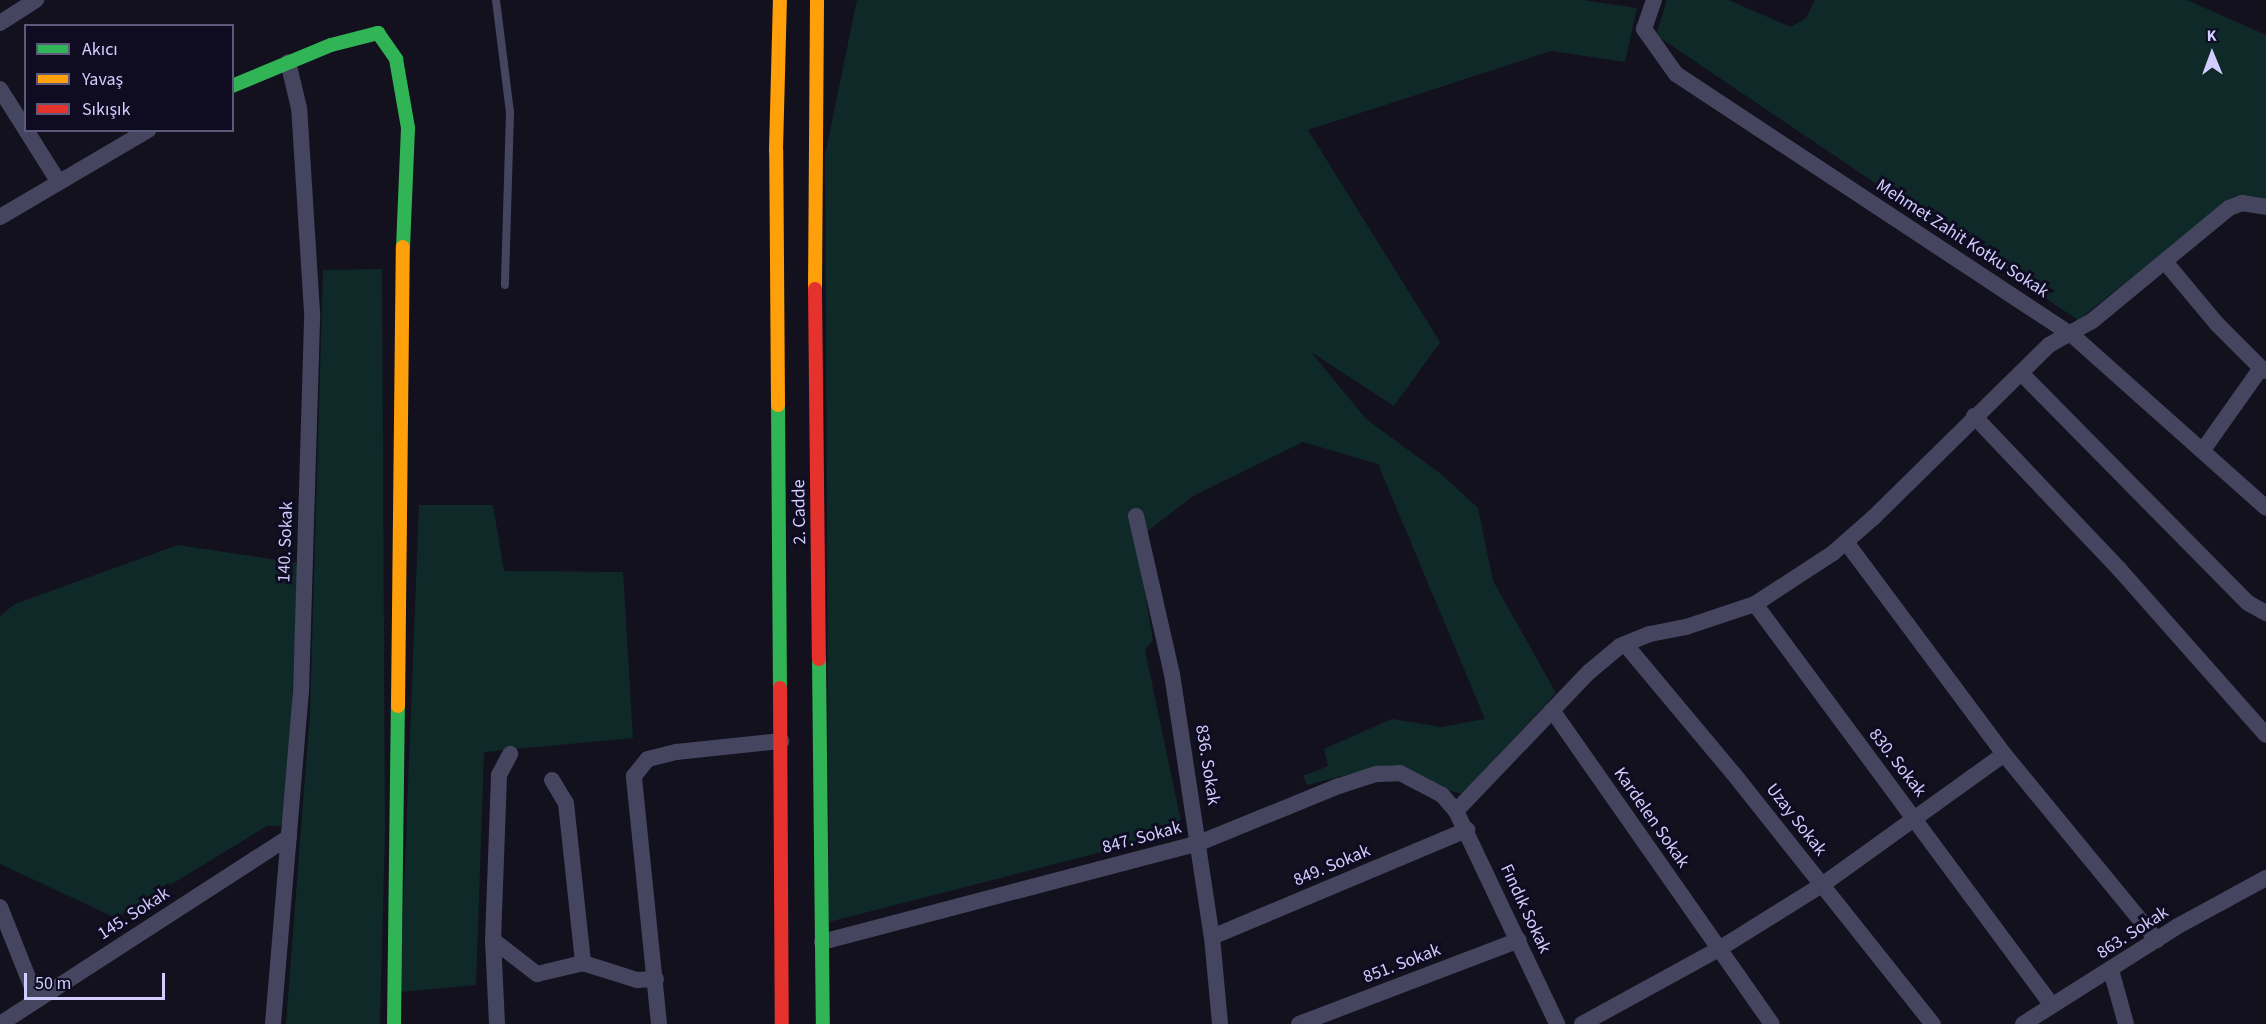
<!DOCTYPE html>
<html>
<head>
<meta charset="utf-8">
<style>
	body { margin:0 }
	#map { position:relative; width:2266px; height:1024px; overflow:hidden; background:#12111d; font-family:"Source Sans 3",sans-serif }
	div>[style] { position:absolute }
	.green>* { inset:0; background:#0f2929 }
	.lane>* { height:8px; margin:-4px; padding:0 4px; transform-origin:4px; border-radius:4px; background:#46455f }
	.street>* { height:16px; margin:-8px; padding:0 8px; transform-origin:8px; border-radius:8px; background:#46455f }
	.fast>* { height:14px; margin:-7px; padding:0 7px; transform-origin:7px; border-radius:7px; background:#30b455 }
	.slow>* { height:14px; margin:-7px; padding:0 7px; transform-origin:7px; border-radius:7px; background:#ff9f0a }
	.jam>* { height:14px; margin:-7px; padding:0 7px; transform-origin:7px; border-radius:7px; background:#e5322d }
	span { translate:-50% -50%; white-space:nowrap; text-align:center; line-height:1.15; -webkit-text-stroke:6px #0f0c22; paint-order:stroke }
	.street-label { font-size:18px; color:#d2cdff }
	.legend { position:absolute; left:24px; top:24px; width:210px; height:108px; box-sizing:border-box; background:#0f0c22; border:2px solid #5d597a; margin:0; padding:8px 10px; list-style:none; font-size:18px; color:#d2cdff }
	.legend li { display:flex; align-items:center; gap:12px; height:30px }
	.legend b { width:30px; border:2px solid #5d597a }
	.north { position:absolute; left:2182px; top:24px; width:60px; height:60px; -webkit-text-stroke:4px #0f0c22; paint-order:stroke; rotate:359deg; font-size:16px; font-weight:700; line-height:24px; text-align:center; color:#d2cdff }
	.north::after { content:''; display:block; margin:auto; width:21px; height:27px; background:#d2cdff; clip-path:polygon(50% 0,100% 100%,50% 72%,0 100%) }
	.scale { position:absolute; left:24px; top:973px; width:141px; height:27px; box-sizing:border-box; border:3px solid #d2cdff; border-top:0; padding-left:8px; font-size:18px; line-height:21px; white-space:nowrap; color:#d2cdff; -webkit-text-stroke:4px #0f0c22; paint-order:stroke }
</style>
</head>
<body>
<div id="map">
	<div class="green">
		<i style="clip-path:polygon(857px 0,1583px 0,1637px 8px,1625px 62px,1551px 51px,1308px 130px,1440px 342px,1394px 406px,1311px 352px,1366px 419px,1441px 474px,1478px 508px,1493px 581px,1556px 693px,1462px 794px,1369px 769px,1307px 785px,1303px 776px,1328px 766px,1324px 749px,1392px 719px,1441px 727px,1485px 719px,1378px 464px,1303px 442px,1193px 496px,1136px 540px,1153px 640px,1145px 650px,1183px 831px,829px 922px,825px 155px)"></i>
		<i style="clip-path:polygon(1667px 0,1728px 0,1791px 27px,1806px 18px,1815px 0,2187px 0,2266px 35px,2266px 206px,2235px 197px,2078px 320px,1656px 35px)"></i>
		<i style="clip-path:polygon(382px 269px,385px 831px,380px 1024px,286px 1024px,310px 712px,323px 270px)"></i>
		<i style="clip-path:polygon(419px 505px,493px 505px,504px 571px,623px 572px,633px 738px,484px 752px,476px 985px,400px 992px)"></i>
		<i style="clip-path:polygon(178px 545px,298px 563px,288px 797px,281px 826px,267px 826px,116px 918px,0 864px,0 616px,15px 604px)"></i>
	</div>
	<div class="lane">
		<i style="left:496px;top:0;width:113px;rotate:82.9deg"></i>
		<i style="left:510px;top:112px;width:173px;rotate:91.7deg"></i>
	</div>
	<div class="street">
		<i style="left:1654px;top:0;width:31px;rotate:109deg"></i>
		<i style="left:1644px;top:29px;width:55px;rotate:54.6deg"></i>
		<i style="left:1676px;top:74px;width:473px;rotate:33.4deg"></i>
		<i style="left:2071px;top:334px;width:261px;rotate:41.7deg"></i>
		<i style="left:0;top:23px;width:43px;rotate:-32.6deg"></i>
		<i style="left:0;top:89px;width:49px;rotate:57.6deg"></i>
		<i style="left:26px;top:130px;width:60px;rotate:57.9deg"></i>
		<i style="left:0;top:217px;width:172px;rotate:-30.4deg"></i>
		<i style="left:2166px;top:263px;width:80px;rotate:50.1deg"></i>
		<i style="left:2217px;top:324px;width:62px;rotate:45deg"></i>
		<i style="left:2021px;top:373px;width:323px;rotate:45.4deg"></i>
		<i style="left:2248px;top:603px;width:21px;rotate:29deg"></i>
		<i style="left:1974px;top:416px;width:212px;rotate:46.5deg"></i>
		<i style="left:2120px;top:570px;width:220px;rotate:48.5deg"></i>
		<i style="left:2203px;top:450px;width:100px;rotate:-54.7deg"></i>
		<i style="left:2261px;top:368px;width:6px;rotate:31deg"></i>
		<i style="left:1136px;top:516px;width:162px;rotate:77.2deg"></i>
		<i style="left:1172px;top:674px;width:266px;rotate:81.4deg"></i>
		<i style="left:1212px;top:937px;width:87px;rotate:84.7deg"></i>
		<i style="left:1846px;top:542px;width:264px;rotate:53.3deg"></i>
		<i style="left:2004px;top:754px;width:241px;rotate:50.6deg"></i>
		<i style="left:1755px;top:604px;width:93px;rotate:-33.2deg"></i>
		<i style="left:1833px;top:553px;width:53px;rotate:-41.2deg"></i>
		<i style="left:1873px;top:518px;width:247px;rotate:-44.5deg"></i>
		<i style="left:2049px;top:345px;width:49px;rotate:-29.2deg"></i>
		<i style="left:2092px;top:321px;width:178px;rotate:-39.5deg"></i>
		<i style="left:2229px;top:208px;width:14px;rotate:-21deg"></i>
		<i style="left:2242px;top:203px;width:24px;rotate:9deg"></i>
		<i style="left:1625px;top:644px;width:168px;rotate:50.1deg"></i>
		<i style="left:1733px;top:773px;width:321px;rotate:51.5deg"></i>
		<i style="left:1552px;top:710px;width:383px;rotate:55deg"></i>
		<i style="left:552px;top:780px;width:27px;rotate:59deg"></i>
		<i style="left:566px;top:803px;width:161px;rotate:83.9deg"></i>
		<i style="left:1456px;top:811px;width:192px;rotate:-46.3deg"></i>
		<i style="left:1589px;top:672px;width:40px;rotate:-40deg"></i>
		<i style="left:1620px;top:646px;width:32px;rotate:-22deg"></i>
		<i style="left:1650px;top:634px;width:37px;rotate:-11deg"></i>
		<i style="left:1686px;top:627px;width:73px;rotate:-18.4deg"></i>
		<i style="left:1755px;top:604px;width:499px;rotate:53.5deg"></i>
		<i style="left:0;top:907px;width:100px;rotate:68.3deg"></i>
		<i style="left:1212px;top:937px;width:277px;rotate:-22.8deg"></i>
		<i style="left:493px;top:940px;width:56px;rotate:37.7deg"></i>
		<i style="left:537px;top:974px;width:47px;rotate:-13.4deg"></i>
		<i style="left:583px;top:963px;width:57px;rotate:17.5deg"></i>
		<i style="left:637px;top:980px;width:19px;rotate:-3deg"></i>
		<i style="left:822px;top:942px;width:390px;rotate:-14.7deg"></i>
		<i style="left:1199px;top:843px;width:151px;rotate:-22.2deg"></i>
		<i style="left:1339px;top:786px;width:40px;rotate:-18deg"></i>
		<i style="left:1377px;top:774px;width:23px;rotate:-2deg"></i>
		<i style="left:1400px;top:773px;width:47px;rotate:27.6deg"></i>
		<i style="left:1442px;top:795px;width:21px;rotate:49deg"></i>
		<i style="left:1456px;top:811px;width:236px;rotate:64.6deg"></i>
		<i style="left:2111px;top:970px;width:56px;rotate:74.5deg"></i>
		<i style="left:0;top:1024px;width:344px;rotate:-32.9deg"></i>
		<i style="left:273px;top:1024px;width:333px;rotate:-85.2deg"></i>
		<i style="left:301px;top:692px;width:380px;rotate:-88.3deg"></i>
		<i style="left:312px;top:312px;width:204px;rotate:-93.6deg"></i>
		<i style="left:299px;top:108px;width:47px;rotate:-103.4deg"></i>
		<i style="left:497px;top:1024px;width:84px;rotate:-92.7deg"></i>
		<i style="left:493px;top:940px;width:165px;rotate:-87.9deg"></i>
		<i style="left:499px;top:775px;width:24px;rotate:-62deg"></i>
		<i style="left:659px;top:1024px;width:249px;rotate:-95.8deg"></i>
		<i style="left:634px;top:776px;width:22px;rotate:-51deg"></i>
		<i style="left:648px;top:759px;width:29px;rotate:-14deg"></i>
		<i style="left:676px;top:752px;width:106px;rotate:-6deg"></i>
		<i style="left:1299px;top:1024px;width:235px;rotate:-20.9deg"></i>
		<i style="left:1582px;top:1024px;width:156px;rotate:-28.7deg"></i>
		<i style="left:1719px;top:949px;width:121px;rotate:-31.9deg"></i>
		<i style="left:1822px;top:885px;width:224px;rotate:-35.7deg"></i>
		<i style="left:2023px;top:1024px;width:183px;rotate:-32.3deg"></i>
		<i style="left:2178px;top:926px;width:100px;rotate:-28.6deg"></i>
	</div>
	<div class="fast">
		<i style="left:232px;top:86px;width:107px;rotate:-22.5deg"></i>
		<i style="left:331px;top:45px;width:49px;rotate:-14.3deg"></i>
		<i style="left:378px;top:33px;width:32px;rotate:55deg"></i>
		<i style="left:396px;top:59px;width:70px;rotate:80.1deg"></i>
		<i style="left:408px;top:128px;width:119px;rotate:92.4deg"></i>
		<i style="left:778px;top:405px;width:283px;rotate:89.6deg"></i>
		<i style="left:819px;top:659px;width:365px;rotate:89.4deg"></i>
		<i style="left:394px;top:1024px;width:318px;rotate:-89.3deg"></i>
	</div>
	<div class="slow">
		<i style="left:815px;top:289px;width:289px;rotate:-89.6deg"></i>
		<i style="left:778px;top:405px;width:255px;rotate:-90.4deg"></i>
		<i style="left:776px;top:150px;width:150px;rotate:-88.5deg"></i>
		<i style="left:398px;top:706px;width:459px;rotate:-89.4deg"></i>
	</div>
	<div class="jam">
		<i style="left:815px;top:289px;width:370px;rotate:89.4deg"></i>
		<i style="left:780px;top:688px;width:336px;rotate:89.7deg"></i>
	</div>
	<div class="street-label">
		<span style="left:1962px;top:239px;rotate:33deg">Mehmet Zahit Kotku Sokak</span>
		<span style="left:800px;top:512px;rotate:-91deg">2. Cadde</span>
		<span style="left:286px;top:542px;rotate:-88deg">140. Sokak</span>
		<span style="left:1897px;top:763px;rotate:52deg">830. Sokak</span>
		<span style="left:1207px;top:765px;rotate:81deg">836. Sokak</span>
		<span style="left:1651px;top:818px;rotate:55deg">Kardelen Sokak</span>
		<span style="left:1796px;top:820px;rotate:52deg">Uzay Sokak</span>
		<span style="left:1142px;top:838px;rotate:-15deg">847. Sokak</span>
		<span style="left:1332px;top:866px;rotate:-23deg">849. Sokak</span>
		<span style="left:1525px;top:909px;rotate:65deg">Fındık Sokak</span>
		<span style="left:134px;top:914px;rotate:-33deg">145. Sokak</span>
		<span style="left:2133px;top:933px;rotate:-33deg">863. Sokak</span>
		<span style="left:1402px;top:964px;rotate:-21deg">851. Sokak</span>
	</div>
	<ul class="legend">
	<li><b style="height:8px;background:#30b455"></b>Akıcı</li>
	<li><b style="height:8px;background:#ff9f0a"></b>Yavaş</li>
	<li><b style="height:8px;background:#e5322d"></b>Sıkışık</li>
	</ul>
	<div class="north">K</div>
	<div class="scale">50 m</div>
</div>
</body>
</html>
